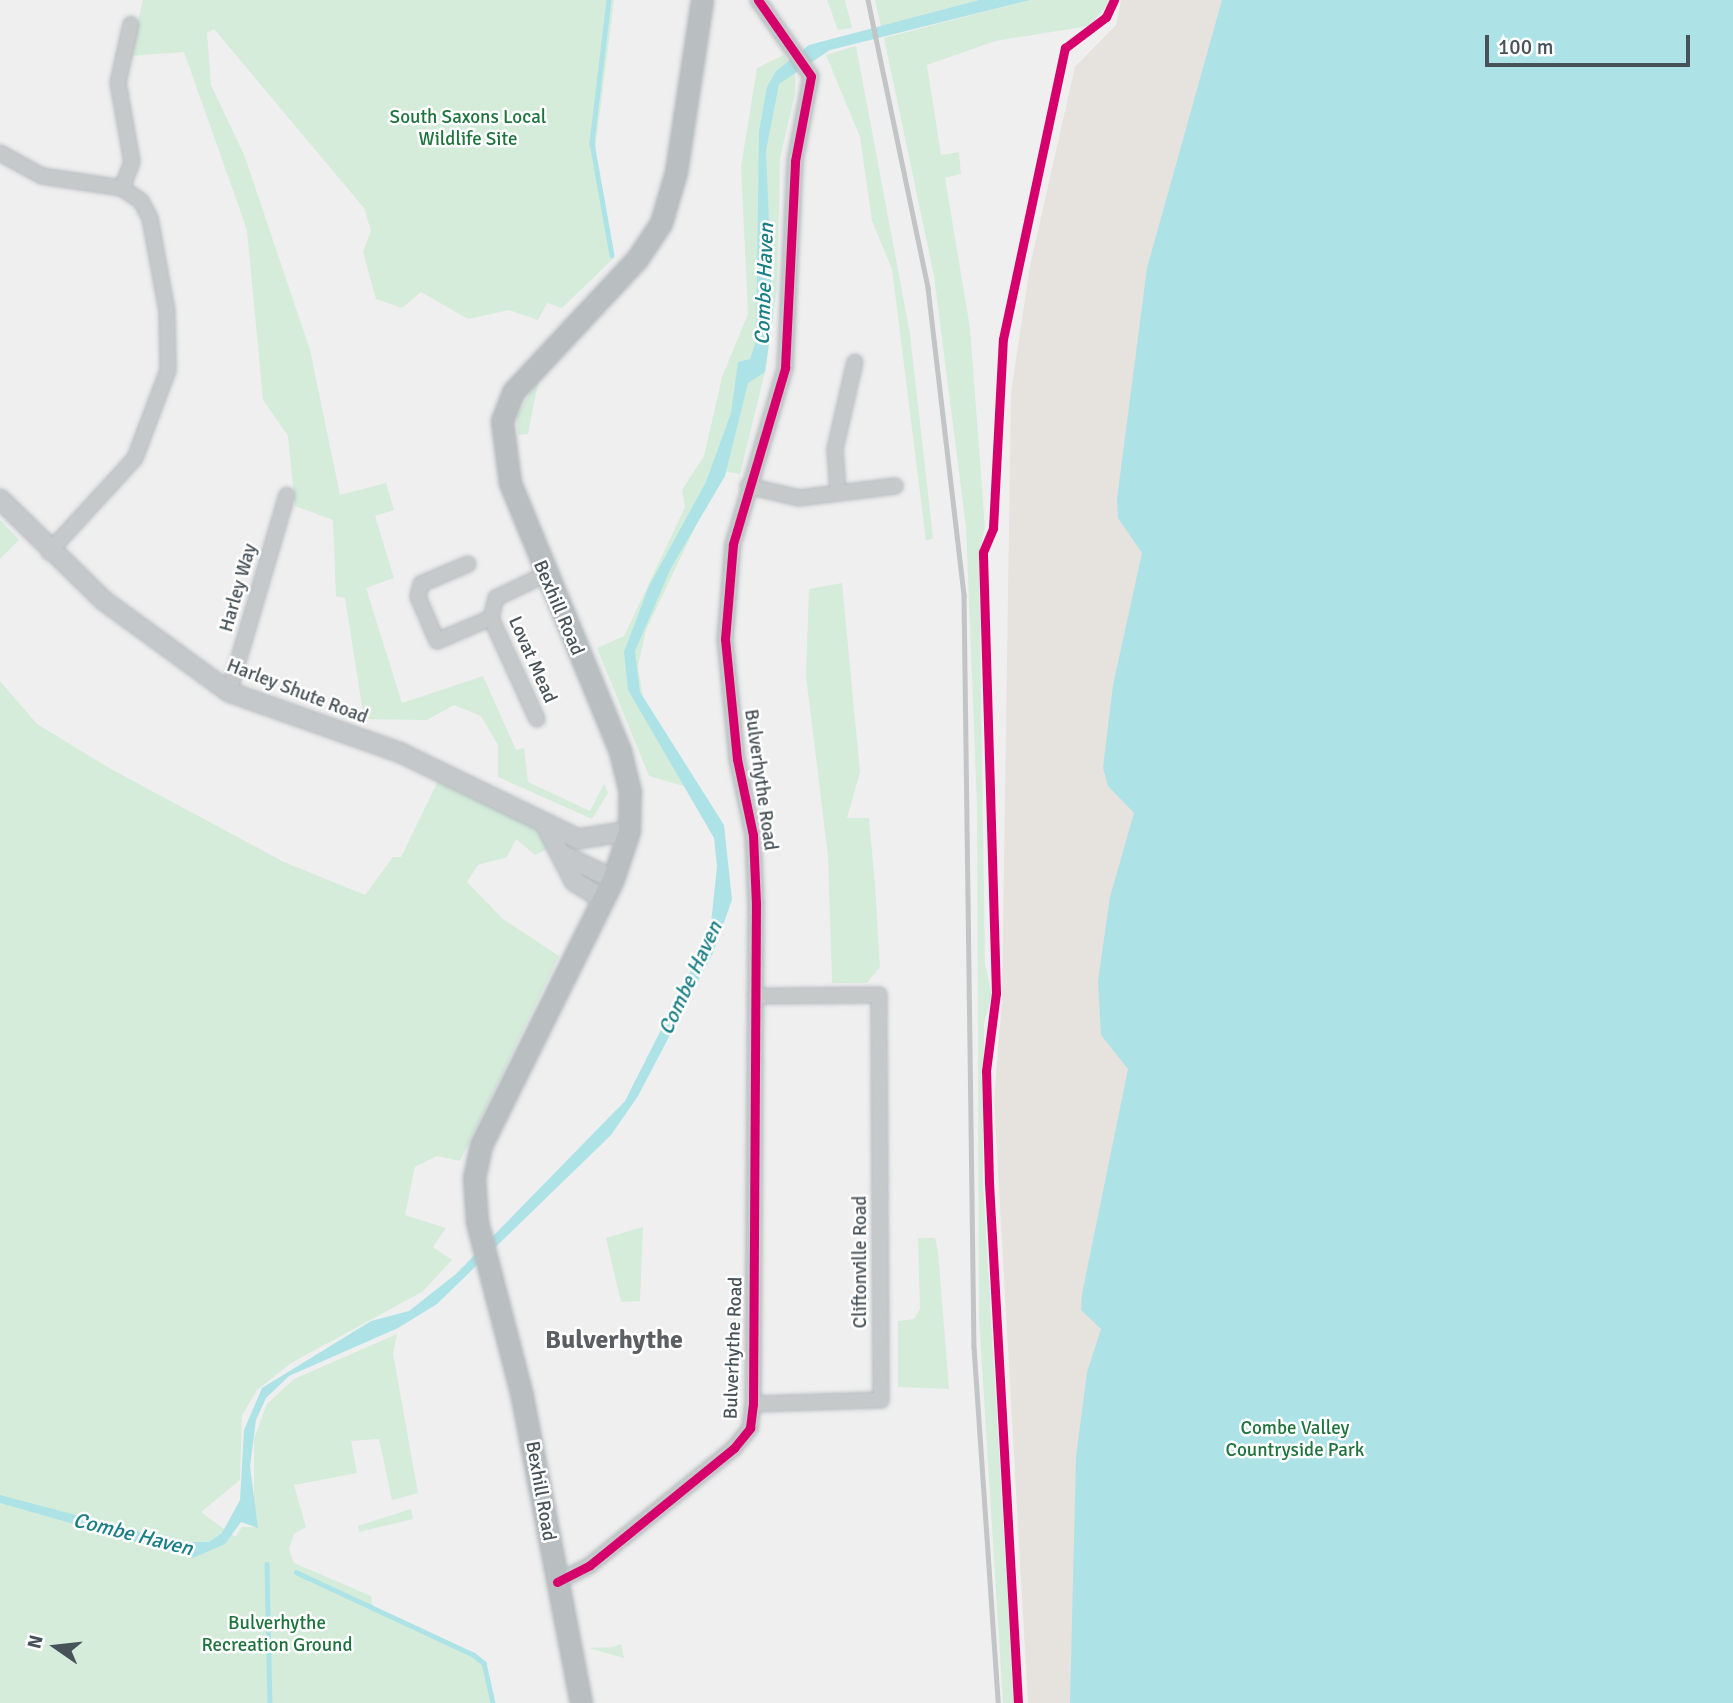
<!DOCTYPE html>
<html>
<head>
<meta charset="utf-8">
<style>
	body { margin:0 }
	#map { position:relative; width:1733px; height:1703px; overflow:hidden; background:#efefef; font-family:Signika,sans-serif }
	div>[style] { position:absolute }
	.green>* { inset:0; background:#d5ecdb }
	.sand>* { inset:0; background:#e6e2de }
	.water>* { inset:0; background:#ade3e7 }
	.stream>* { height:4.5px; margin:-2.25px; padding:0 2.25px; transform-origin:2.25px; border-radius:2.25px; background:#ade3e7 }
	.roads { filter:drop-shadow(0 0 2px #b4babe) drop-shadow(0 0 2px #b4babe) }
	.minor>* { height:14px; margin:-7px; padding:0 7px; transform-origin:7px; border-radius:7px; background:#c6c9ca }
	.major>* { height:18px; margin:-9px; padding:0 9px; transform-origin:9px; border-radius:9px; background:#c4c8ca }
	.highway>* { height:21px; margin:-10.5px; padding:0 10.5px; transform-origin:10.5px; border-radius:10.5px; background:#b9bfc1 }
	.rail>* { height:4.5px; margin:-2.25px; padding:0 2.25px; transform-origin:2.25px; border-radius:2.25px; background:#c2c4c5 }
	.cycleway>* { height:9px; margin:-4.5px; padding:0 4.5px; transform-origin:4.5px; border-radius:4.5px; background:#d6006c }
	span { translate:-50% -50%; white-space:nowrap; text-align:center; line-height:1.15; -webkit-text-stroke:5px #fff; paint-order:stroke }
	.park-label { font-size:19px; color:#1f733d }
	.street-label { font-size:19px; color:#485359 }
	.water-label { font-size:21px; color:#197f85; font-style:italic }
	.district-label { font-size:26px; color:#5b5f62; font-weight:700 }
	.north { position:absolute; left:21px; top:1612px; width:70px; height:70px; -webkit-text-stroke:5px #fff; paint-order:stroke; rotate:284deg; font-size:19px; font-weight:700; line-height:28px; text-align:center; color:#485359 }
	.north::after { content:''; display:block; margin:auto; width:24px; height:32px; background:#485359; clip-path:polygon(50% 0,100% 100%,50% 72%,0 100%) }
	.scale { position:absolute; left:1485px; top:35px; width:205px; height:32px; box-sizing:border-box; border:4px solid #485359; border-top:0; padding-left:9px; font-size:21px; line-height:24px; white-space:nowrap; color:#485359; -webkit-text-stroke:5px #fff; paint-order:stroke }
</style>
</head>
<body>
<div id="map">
	<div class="green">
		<i style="clip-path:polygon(143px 0,614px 0,595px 151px,614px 258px,562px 308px,547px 303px,538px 320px,509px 310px,468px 319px,421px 292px,402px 308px,376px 299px,363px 252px,371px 231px,364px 208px,214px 29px,207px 33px,211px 85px,245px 157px,310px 350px,340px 495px,386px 483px,394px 510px,375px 516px,394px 578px,366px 588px,402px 703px,483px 676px,516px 750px,524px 748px,528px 782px,590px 811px,604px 784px,608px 793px,592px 819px,498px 777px,498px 745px,481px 716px,454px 705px,427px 720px,364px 719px,345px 598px,336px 596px,333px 520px,295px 506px,288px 436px,263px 400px,247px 230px,184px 52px,130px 56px)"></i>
		<i style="clip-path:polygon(827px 0,845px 0,852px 28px,838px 30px)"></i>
		<i style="clip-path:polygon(875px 0,979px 0,881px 27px)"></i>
		<i style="clip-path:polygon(1030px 0,1112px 0,1089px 26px,995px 41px,927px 65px,941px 155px,959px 152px,961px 174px,945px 178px,970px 328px,985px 527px,979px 555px,985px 964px,992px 995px,984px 1022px,983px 1183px,1014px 1703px,1003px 1703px,979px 1318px,977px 804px,966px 527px,934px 276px,884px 38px)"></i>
		<i style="clip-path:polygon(856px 46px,910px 334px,933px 538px,926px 541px,892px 269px,872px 221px,860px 137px,826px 55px)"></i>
		<i style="clip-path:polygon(784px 55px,795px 73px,795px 94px,780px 158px,777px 288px,765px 372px,740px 474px,722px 471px,646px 630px,638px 666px,643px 698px,700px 791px,649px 776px,597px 648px,624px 636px,685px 507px,682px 490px,704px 456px,722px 377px,748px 314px,741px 167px,757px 68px)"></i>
		<i style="clip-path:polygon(539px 378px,528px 434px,518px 435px,517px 416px)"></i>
		<i style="clip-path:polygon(0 520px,19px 540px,0 559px)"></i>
		<i style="clip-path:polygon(842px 583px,860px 772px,847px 818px,869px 818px,875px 885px,880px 967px,867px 983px,832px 983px,828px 856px,806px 676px,809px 589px)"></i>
		<i style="clip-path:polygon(0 681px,37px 724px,111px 769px,284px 862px,365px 895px,393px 857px,401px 857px,440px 777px,529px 814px,550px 848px,535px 855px,516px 839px,507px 857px,478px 865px,467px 882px,503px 919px,559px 956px,460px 1161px,437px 1156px,415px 1167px,405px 1215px,446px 1228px,433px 1247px,452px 1260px,422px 1292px,291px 1363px,257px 1390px,242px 1415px,240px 1480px,201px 1512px,235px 1537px,242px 1527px,254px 1527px,254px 1438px,267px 1404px,294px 1379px,397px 1334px,393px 1353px,418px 1493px,392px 1500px,379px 1439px,351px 1441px,357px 1473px,294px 1485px,306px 1527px,294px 1534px,289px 1549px,294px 1563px,371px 1596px,373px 1608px,483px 1662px,490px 1703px,0 1703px)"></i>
		<i style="clip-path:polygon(643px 1227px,640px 1301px,621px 1302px,606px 1238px)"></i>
		<i style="clip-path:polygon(918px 1238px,935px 1238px,938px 1251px,949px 1389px,898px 1387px,898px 1321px,914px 1319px,920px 1309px)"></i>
		<i style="clip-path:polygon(411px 1509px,413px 1519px,359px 1532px,358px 1526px)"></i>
		<i style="clip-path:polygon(621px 1644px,624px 1658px,588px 1648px,612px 1647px)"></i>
	</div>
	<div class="sand">
		<i style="clip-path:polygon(1121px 0,1327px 0,1366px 1703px,1028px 1703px,994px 1100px,1002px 1000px,1011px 393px,1030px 266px,1075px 67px,1116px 25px)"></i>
	</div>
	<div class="water">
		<i style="clip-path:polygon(979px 0,1030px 0,830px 50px,779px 84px,766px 151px,773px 316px,765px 372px,748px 383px,725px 476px,671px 568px,635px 651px,640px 692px,724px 825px,732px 900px,713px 953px,638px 1096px,611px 1135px,437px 1304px,398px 1328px,289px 1376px,266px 1398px,256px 1420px,250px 1466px,258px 1528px,241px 1522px,225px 1544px,193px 1558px,0 1503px,0 1495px,178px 1542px,209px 1542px,222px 1533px,240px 1500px,244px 1430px,262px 1388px,371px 1321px,409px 1311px,456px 1274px,625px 1101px,710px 933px,717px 866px,714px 838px,628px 690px,624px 652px,649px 586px,706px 482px,731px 413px,738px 362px,750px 359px,756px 341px,759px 131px,767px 87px,776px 71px,809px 45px)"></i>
		<i style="clip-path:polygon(1222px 0,1733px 0,1733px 1703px,1070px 1703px,1076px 1457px,1087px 1372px,1101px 1329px,1081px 1310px,1082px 1294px,1128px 1069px,1101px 1035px,1098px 981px,1110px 897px,1134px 813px,1108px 786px,1103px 768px,1113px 685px,1142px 553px,1118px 518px,1117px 499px,1147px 268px)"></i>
	</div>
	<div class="stream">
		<i style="left:609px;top:0;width:144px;rotate:96.8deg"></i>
		<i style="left:592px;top:143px;width:114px;rotate:79.9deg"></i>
		<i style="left:267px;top:1564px;width:139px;rotate:88.8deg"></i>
		<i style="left:296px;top:1572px;width:196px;rotate:25deg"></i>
		<i style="left:474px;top:1655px;width:13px;rotate:39deg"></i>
		<i style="left:484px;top:1663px;width:41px;rotate:77.3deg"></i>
	</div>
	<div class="roads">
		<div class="minor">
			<i style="left:0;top:153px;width:48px;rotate:28.7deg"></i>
			<i style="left:42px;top:176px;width:81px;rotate:8.5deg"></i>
			<i style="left:748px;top:486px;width:52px;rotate:13.2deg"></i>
			<i style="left:799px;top:498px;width:97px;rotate:-7.1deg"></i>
			<i style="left:838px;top:493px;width:44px;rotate:-93.9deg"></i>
			<i style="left:835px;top:449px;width:89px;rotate:-77.1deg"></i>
			<i style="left:49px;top:552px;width:127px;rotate:-47.5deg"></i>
			<i style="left:135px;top:458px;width:94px;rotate:-69.4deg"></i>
			<i style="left:168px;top:370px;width:59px;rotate:-91deg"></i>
			<i style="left:167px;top:311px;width:95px;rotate:-100.4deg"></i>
			<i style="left:150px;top:218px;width:19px;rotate:-118deg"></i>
			<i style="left:141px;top:201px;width:23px;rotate:-146deg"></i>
			<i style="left:122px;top:188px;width:28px;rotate:-69deg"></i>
			<i style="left:132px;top:162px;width:80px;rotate:-100deg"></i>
			<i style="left:118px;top:83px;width:60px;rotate:-77.6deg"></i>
			<i style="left:468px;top:564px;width:51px;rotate:156.9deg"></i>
			<i style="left:421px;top:584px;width:13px;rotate:103deg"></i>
			<i style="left:418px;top:597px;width:48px;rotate:66.6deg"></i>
			<i style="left:437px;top:641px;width:59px;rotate:-23.1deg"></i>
			<i style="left:229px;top:692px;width:205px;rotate:-73.6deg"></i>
			<i style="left:537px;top:719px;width:111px;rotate:-114.5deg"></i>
			<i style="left:491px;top:618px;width:21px;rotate:-76deg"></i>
			<i style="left:496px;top:598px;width:53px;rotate:-25.6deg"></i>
			<i style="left:753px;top:1404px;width:128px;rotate:-1.8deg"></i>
			<i style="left:881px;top:1400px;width:405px;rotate:-90.3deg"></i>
			<i style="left:879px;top:995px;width:124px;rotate:179.5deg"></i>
			<i style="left:557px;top:1582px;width:37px;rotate:-27deg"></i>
			<i style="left:590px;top:1565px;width:186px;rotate:-39.1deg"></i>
			<i style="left:734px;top:1448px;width:26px;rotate:-51deg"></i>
			<i style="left:750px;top:1428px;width:24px;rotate:-83deg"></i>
			<i style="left:753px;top:1404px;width:500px;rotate:-89.66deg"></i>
			<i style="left:756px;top:904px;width:69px;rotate:-92.5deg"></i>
			<i style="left:753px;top:835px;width:78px;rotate:-101.9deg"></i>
			<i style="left:737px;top:759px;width:121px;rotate:-95.7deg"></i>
			<i style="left:725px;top:639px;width:95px;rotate:-85.2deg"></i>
			<i style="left:733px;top:544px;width:184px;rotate:-73.5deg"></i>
			<i style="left:785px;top:368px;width:207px;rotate:-87.2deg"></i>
			<i style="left:795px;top:161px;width:86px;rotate:-79.3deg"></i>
			<i style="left:811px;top:76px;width:93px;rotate:-124.9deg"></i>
		</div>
		<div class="major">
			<i style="left:0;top:499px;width:144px;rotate:44.4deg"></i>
			<i style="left:103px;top:600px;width:156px;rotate:36.1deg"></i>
			<i style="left:229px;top:692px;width:182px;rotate:19.5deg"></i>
			<i style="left:401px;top:753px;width:197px;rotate:25.9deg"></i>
			<i style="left:578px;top:839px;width:52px;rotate:-8.9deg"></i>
			<i style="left:545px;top:824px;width:64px;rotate:63deg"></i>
			<i style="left:574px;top:881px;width:36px;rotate:32deg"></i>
			<i style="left:563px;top:855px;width:55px;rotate:25.6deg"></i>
		</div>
		<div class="highway">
			<i style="left:581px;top:1703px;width:313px;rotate:-100.9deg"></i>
			<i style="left:522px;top:1396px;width:180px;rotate:-104.5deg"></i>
			<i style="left:477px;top:1222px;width:44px;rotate:-93.9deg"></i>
			<i style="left:474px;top:1178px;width:34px;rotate:-78deg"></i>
			<i style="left:481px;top:1145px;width:297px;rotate:-63.6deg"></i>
			<i style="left:613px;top:879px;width:51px;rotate:-71.6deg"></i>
			<i style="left:629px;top:831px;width:39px;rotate:-89deg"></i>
			<i style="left:630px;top:792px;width:42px;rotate:-103.7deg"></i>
			<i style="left:620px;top:751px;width:290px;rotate:-112.3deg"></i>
			<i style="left:510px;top:483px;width:63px;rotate:-97.4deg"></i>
			<i style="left:502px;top:421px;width:31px;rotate:-69deg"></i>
			<i style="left:513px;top:392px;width:182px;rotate:-47deg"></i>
			<i style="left:637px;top:259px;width:43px;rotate:-56.3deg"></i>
			<i style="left:661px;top:223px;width:53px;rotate:-73.6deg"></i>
			<i style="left:676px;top:172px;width:174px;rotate:-81.4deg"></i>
		</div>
	</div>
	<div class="rail">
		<i style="left:868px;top:0;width:294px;rotate:78.2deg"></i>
		<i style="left:928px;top:288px;width:310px;rotate:83.3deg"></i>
		<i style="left:964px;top:596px;width:751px;rotate:89.24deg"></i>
		<i style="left:974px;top:1347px;width:357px;rotate:86.1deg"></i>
	</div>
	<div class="cycleway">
		<i style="left:557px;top:1582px;width:37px;rotate:-27deg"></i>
		<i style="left:590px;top:1565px;width:186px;rotate:-39.1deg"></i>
		<i style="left:734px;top:1448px;width:26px;rotate:-51deg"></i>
		<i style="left:750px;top:1428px;width:24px;rotate:-83deg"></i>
		<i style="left:753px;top:1404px;width:500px;rotate:-89.66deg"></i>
		<i style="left:756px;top:904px;width:69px;rotate:-92.5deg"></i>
		<i style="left:753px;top:835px;width:78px;rotate:-101.9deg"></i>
		<i style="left:737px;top:759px;width:121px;rotate:-95.7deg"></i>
		<i style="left:725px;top:639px;width:95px;rotate:-85.2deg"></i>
		<i style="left:733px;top:544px;width:184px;rotate:-73.5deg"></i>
		<i style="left:785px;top:368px;width:207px;rotate:-87.2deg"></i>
		<i style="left:795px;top:161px;width:86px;rotate:-79.3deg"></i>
		<i style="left:811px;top:76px;width:93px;rotate:-124.9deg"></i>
		<i style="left:1018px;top:1703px;width:522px;rotate:-93.19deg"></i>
		<i style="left:989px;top:1182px;width:111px;rotate:-91.5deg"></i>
		<i style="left:986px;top:1071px;width:79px;rotate:-82.7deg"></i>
		<i style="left:996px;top:993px;width:441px;rotate:-91.7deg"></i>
		<i style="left:983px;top:552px;width:26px;rotate:-67deg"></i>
		<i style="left:993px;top:528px;width:189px;rotate:-87deg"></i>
		<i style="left:1003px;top:339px;width:298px;rotate:-78deg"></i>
		<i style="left:1065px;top:48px;width:51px;rotate:-37.1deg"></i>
		<i style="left:1106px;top:17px;width:19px;rotate:-65deg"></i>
	</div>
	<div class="park-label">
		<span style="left:468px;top:129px">South Saxons Local<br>Wildlife Site</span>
		<span style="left:1295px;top:1440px">Combe Valley<br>Countryside Park</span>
		<span style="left:277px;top:1635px">Bulverhythe<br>Recreation Ground</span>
	</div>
	<div class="street-label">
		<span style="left:239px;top:588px;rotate:-74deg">Harley Way</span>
		<span style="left:558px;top:608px;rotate:67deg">Bexhill Road</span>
		<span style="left:532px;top:660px;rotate:66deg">Lovat Mead</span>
		<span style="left:297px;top:692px;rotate:21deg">Harley Shute Road</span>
		<span style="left:760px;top:780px;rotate:82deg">Bulverhythe Road</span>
		<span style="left:861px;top:1262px;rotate:-90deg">Cliftonville Road</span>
		<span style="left:734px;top:1348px;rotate:-88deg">Bulverhythe Road</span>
		<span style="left:540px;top:1491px;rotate:80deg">Bexhill Road</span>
	</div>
	<div class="water-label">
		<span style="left:764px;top:284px;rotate:-88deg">Combe Haven</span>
		<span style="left:690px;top:978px;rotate:-65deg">Combe Haven</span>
		<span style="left:133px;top:1534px;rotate:14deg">Combe Haven</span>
	</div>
	<div class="district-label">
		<span style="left:614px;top:1341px">Bulverhythe</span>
	</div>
	<div class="north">N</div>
	<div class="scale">100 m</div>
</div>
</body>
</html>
